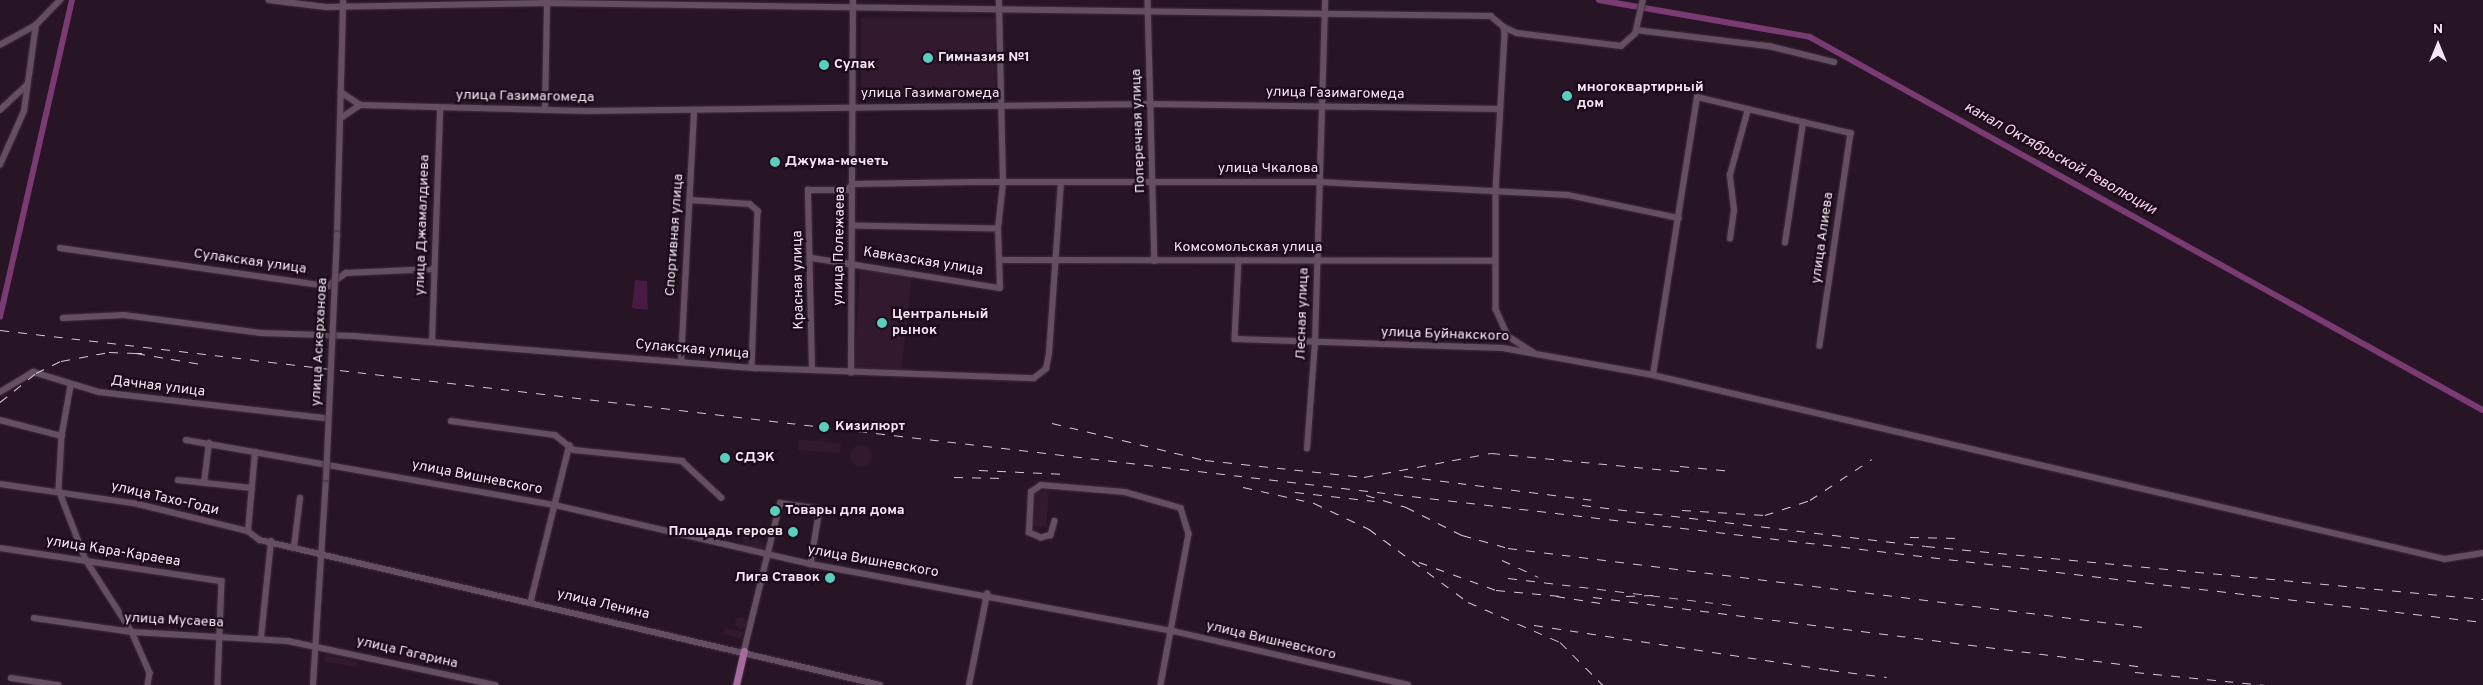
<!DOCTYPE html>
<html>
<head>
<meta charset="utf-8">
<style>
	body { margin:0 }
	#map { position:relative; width:2483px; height:685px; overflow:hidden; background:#271424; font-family:Overpass,sans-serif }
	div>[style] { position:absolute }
	.built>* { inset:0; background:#32192e; transform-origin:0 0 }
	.round { border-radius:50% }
	.green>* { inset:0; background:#491b43 }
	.canal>* { height:5.5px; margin:-2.75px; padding:0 2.75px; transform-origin:2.75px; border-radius:2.75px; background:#793b71 }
	.roads { filter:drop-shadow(0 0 1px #3d303b) drop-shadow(0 0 1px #3d303b) }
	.minor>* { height:5.5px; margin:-2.75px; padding:0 2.75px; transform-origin:2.75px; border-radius:2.75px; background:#654e61 }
	.major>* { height:7px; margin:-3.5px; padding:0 3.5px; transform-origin:3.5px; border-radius:3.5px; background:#a86b9e }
	.rail>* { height:1px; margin-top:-0.5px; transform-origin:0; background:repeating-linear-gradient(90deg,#d6c8d3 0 9px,transparent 0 18px) }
	.bridges { filter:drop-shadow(0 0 1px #3d303b) drop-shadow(0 0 1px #3d303b) }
	.minor-bridge>* { height:5.5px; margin:-2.75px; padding:0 2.75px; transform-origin:2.75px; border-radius:2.75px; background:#654e61 }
	.dots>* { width:14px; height:14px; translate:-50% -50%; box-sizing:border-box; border:2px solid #1d0b1b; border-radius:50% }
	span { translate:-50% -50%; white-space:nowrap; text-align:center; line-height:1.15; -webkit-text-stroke:4.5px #1d0b1b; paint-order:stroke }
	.poi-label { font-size:14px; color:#f5e7f2; font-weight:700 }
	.left { translate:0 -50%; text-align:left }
	.right { translate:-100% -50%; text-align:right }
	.street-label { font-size:14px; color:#f5e7f2 }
	.water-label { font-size:15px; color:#f8d2f1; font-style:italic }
	.north { position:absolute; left:2413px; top:20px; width:50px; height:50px; -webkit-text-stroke:4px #1d0b1b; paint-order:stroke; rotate:0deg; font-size:14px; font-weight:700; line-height:20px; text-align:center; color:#f5e7f2 }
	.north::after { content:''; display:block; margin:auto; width:18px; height:22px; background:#f5e7f2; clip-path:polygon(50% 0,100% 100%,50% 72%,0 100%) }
</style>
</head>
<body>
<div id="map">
	<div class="built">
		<i style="left:861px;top:18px;width:134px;height:80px"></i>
		<i style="clip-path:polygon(860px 268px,912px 276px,901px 373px,854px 371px)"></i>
		<i style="clip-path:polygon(799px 439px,841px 444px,840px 453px,798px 450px)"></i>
		<i class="round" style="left:850px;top:445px;width:22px;height:22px"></i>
		<i style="left:1036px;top:490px;width:13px;height:36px;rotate:4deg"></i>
		<i style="clip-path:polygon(744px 536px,765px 542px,763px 551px,741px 546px)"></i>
		<i class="round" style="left:735px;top:617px;width:12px;height:12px"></i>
		<i style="clip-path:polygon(725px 628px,743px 632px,741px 639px,723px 634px)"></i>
		<i style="left:325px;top:655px;width:33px;height:6px;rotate:11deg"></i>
	</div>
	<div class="green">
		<i style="clip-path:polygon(635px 280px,647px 281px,648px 310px,632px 308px)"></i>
	</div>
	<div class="canal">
		<i style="left:1599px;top:0;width:214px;rotate:9.9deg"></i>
		<i style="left:1810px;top:37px;width:769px;rotate:29deg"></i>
		<i style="left:0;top:317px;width:325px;rotate:-77.2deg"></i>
	</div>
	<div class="roads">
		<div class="minor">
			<i style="left:269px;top:0;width:57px;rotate:7deg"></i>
			<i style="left:326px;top:7px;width:222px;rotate:-1deg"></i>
			<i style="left:548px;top:3px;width:943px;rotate:0.79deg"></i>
			<i style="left:1491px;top:16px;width:17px;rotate:40deg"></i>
			<i style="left:1504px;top:27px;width:8px;rotate:83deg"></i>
			<i style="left:1505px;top:35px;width:155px;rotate:93.3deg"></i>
			<i style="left:1496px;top:190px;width:119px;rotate:90deg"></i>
			<i style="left:1496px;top:309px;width:30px;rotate:66deg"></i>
			<i style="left:1508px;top:336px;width:31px;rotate:33deg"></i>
			<i style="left:1148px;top:0;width:261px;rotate:88.5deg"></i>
			<i style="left:1504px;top:27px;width:14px;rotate:25deg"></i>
			<i style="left:1517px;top:33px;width:105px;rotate:7.1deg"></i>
			<i style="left:1621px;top:46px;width:18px;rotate:-41deg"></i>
			<i style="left:1635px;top:34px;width:35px;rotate:-77deg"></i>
			<i style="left:1636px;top:30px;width:134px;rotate:6.9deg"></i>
			<i style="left:1769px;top:46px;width:67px;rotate:13.8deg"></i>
			<i style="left:0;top:45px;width:41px;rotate:-29.1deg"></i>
			<i style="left:341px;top:92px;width:23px;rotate:34deg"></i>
			<i style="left:360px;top:105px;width:226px;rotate:1.5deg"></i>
			<i style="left:586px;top:111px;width:565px;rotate:-0.71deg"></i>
			<i style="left:1151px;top:104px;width:349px;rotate:0.8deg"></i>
			<i style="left:0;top:110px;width:37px;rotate:-43deg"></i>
			<i style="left:545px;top:110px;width:108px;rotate:-88.9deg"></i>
			<i style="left:341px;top:118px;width:23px;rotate:-34deg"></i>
			<i style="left:0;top:165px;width:59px;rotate:-66deg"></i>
			<i style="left:24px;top:111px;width:87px;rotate:-82.1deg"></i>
			<i style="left:36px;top:25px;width:35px;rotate:-46deg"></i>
			<i style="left:690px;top:200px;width:60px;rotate:3.8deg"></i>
			<i style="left:750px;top:204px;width:11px;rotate:41deg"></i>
			<i style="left:758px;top:211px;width:157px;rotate:92.2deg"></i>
			<i style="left:998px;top:229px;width:46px;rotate:-83.8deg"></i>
			<i style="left:1003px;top:183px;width:183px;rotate:-91.3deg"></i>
			<i style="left:337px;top:235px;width:235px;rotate:-88.5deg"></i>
			<i style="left:1730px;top:239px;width:29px;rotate:-82deg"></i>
			<i style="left:1734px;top:210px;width:35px;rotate:-97deg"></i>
			<i style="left:1730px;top:175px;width:68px;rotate:-74.7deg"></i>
			<i style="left:1785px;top:243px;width:122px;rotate:-81.5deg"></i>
			<i style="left:60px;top:248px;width:271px;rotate:8.1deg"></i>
			<i style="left:328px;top:286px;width:22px;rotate:-36deg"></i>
			<i style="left:346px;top:273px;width:87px;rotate:-2.6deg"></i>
			<i style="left:812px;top:258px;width:190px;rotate:9.1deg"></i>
			<i style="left:1000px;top:288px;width:59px;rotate:-91.9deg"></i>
			<i style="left:998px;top:229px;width:145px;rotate:-178.8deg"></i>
			<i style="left:1002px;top:260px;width:493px;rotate:0.1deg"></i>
			<i style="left:1239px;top:260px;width:79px;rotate:92.9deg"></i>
			<i style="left:1235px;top:339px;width:268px;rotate:1.9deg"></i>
			<i style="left:1503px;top:348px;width:152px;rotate:10.2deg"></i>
			<i style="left:1653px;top:375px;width:813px;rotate:13.08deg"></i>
			<i style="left:2445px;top:559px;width:38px;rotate:-9deg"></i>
			<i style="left:63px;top:318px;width:61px;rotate:-2.8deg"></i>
			<i style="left:124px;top:315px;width:138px;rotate:7.5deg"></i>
			<i style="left:261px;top:333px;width:93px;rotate:1.8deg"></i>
			<i style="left:354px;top:336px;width:403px;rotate:4.6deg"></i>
			<i style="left:756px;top:368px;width:278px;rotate:2.1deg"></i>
			<i style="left:1034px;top:378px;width:15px;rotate:-37deg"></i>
			<i style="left:1046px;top:369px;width:16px;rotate:-79deg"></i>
			<i style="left:1049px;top:353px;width:171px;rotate:-86deg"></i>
			<i style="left:432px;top:342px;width:234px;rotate:-88deg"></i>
			<i style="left:681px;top:361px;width:251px;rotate:-87deg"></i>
			<i style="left:812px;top:370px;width:180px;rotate:-91.3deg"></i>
			<i style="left:808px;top:190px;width:39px"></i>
			<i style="left:847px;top:190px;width:8px;rotate:-45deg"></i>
			<i style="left:853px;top:184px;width:120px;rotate:-1deg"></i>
			<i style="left:973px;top:182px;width:347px"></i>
			<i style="left:1320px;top:182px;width:248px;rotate:3deg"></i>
			<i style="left:1568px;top:195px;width:113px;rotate:11.7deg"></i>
			<i style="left:851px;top:373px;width:373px;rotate:-89.7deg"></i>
			<i style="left:1653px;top:375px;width:281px;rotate:-81deg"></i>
			<i style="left:1697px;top:97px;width:158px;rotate:13.2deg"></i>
			<i style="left:1851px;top:133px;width:215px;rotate:98.3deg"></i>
			<i style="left:71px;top:386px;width:51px;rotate:100.2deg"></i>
			<i style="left:62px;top:436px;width:54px;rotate:93.2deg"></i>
			<i style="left:59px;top:490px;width:75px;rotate:68.9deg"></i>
			<i style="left:86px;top:560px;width:85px;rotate:57.4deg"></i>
			<i style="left:132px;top:632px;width:45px;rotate:66.3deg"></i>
			<i style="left:150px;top:673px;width:12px;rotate:99deg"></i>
			<i style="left:0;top:392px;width:39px;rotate:-31deg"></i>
			<i style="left:33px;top:372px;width:69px;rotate:16.9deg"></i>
			<i style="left:99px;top:392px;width:226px;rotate:6.6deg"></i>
			<i style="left:0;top:420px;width:64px;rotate:14.5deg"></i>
			<i style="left:451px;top:421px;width:105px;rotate:7.7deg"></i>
			<i style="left:555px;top:435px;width:24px;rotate:38deg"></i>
			<i style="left:574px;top:450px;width:109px;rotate:5.8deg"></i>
			<i style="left:682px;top:461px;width:54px;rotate:42.8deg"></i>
			<i style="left:186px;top:440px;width:375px;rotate:10deg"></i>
			<i style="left:555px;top:505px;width:263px;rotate:13deg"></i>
			<i style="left:811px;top:564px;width:368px;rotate:10.5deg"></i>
			<i style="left:1173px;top:631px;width:241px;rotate:12.9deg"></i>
			<i style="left:1307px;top:449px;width:106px;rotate:-85.7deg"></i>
			<i style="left:1315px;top:343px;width:343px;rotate:-88.3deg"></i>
			<i style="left:178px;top:480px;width:74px;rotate:6.2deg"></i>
			<i style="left:204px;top:483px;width:40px;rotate:-82.9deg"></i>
			<i style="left:0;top:484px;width:139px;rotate:8.2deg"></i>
			<i style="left:138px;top:504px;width:113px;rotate:13.8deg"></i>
			<i style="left:248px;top:531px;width:15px;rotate:37deg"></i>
			<i style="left:260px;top:540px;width:637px;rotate:13.16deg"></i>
			<i style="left:1055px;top:521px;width:15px;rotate:106deg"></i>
			<i style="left:1051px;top:535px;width:10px;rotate:163deg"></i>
			<i style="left:1041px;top:538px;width:13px;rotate:-157deg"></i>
			<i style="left:1029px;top:533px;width:41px;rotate:-87.2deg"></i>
			<i style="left:1031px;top:492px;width:12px;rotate:-35deg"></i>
			<i style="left:1041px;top:485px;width:84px;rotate:4.8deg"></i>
			<i style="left:1125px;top:492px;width:58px;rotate:15.9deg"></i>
			<i style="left:1181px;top:508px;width:27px;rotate:73deg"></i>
			<i style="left:1189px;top:534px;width:154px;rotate:100.5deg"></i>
			<i style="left:248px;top:531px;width:79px;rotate:-84.9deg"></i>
			<i style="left:294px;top:547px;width:49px;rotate:-83deg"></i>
			<i style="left:0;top:548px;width:224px;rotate:8.5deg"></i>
			<i style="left:222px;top:581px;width:104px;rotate:92.2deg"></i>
			<i style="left:531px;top:600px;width:159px;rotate:-76.1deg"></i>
			<i style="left:34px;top:618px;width:99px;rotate:8.1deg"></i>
			<i style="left:132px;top:632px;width:156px;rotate:3.3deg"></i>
			<i style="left:288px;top:641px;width:212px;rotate:12deg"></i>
			<i style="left:261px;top:638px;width:97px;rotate:-84.1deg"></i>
			<i style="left:744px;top:651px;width:152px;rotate:-76.3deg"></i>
			<i style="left:780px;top:503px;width:40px;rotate:8.5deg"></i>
			<i style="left:820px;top:509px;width:56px;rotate:99.3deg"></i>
			<i style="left:11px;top:678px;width:48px;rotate:8.5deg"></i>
			<i style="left:313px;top:685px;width:207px;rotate:-86.4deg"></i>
			<i style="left:969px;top:685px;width:93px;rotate:-78.8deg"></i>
		</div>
		<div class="major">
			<i style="left:736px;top:685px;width:35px;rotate:-77deg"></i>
		</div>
	</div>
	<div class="rail">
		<i style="left:0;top:330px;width:2500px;rotate:6.71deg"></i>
		<i style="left:142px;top:353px;width:6px;rotate:180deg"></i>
		<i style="left:136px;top:353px;width:66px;rotate:9.6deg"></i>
		<i style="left:0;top:402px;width:46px;rotate:-38.9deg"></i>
		<i style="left:36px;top:373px;width:28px;rotate:-26deg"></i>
		<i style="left:61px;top:361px;width:49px;rotate:-10.6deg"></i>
		<i style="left:109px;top:352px;width:27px;rotate:2deg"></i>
		<i style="left:1052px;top:423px;width:157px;rotate:13.6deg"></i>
		<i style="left:1205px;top:460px;width:160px;rotate:6.1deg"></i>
		<i style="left:1364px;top:477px;width:129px;rotate:-10.7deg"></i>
		<i style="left:1491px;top:453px;width:198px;rotate:5.5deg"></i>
		<i style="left:1680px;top:466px;width:53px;rotate:5.4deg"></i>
		<i style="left:979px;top:470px;width:88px;rotate:2.6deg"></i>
		<i style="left:1404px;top:476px;width:191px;rotate:7.2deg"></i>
		<i style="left:954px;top:477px;width:50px;rotate:1.1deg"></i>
		<i style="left:1243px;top:487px;width:73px;rotate:12.7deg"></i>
		<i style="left:1314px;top:503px;width:61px;rotate:25.3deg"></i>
		<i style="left:1369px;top:529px;width:123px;rotate:36.4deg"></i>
		<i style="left:1468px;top:602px;width:100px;rotate:23.5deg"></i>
		<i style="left:1560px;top:642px;width:61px;rotate:45deg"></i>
		<i style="left:1295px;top:492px;width:80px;rotate:6.5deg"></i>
		<i style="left:1366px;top:495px;width:42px;rotate:16.7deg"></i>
		<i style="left:1406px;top:507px;width:63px;rotate:26.6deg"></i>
		<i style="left:1462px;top:535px;width:48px;rotate:15.8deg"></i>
		<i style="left:1508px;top:548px;width:648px;rotate:7.09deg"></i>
		<i style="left:1582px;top:505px;width:346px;rotate:6.8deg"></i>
		<i style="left:1926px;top:546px;width:560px;rotate:5.44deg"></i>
		<i style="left:1682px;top:510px;width:83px;rotate:3.4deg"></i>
		<i style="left:1765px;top:515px;width:47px;rotate:-18.4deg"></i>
		<i style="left:1810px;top:500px;width:74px;rotate:-33.5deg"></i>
		<i style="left:1910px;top:537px;width:50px;rotate:1.1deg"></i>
		<i style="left:1502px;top:560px;width:40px;rotate:25deg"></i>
		<i style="left:1419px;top:562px;width:82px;rotate:20deg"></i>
		<i style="left:1496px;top:590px;width:65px;rotate:5.3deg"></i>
		<i style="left:1508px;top:578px;width:232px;rotate:6.9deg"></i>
		<i style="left:1556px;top:596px;width:45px;rotate:9deg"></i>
		<i style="left:1626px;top:596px;width:28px;rotate:-2deg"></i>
		<i style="left:1593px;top:597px;width:556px;rotate:7.23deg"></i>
		<i style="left:1534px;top:625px;width:306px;rotate:8.6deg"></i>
		<i style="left:1830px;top:670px;width:57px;rotate:7deg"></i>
		<i style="left:2135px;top:672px;width:131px;rotate:5.7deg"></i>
	</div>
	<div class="bridges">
		<div class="minor-bridge">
			<i style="left:326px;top:478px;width:243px;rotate:-87.4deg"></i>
		</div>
	</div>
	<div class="dots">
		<i style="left:928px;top:58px;background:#59cebe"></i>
		<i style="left:824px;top:65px;background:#59cebe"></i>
		<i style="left:1567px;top:96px;background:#59cebe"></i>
		<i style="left:775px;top:162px;background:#59cebe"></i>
		<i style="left:882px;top:323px;background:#59cebe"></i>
		<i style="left:824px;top:427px;background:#59cebe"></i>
		<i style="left:725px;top:458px;background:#59cebe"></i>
		<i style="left:775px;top:511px;background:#59cebe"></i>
		<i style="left:793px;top:532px;background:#59cebe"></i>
		<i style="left:830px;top:578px;background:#59cebe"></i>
	</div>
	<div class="poi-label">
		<span class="left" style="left:938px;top:58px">Гимназия №1</span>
		<span class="left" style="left:834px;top:65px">Сулак</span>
		<span class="left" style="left:1577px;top:96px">многоквартирный<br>дом</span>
		<span class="left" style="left:785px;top:162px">Джума-мечеть</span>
		<span class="left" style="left:892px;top:323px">Центральный<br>рынок</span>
		<span class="left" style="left:835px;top:427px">Кизилюрт</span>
		<span class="left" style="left:735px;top:458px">СДЭК</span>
		<span class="left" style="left:785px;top:511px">Товары для дома</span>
		<span class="right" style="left:783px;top:532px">Площадь героев</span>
		<span class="right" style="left:820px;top:578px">Лига Ставок</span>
	</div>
	<div class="street-label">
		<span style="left:930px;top:94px">улица Газимагомеда</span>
		<span style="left:1335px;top:94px;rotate:1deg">улица Газимагомеда</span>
		<span style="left:525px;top:97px;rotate:1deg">улица Газимагомеда</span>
		<span style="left:1139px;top:131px;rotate:-92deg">Поперечная улица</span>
		<span style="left:1268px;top:169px">улица Чкалова</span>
		<span style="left:423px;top:225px;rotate:-88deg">улица Джамалдиева</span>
		<span style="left:675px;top:235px;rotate:-86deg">Спортивная улица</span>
		<span style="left:1823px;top:238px;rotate:-82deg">улица Алиева</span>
		<span style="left:840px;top:246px;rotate:-89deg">улица Полежаева</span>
		<span style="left:1248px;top:248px">Комсомольская улица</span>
		<span style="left:250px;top:262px;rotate:8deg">Сулакская улица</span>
		<span style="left:923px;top:262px;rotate:9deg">Кавказская улица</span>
		<span style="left:799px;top:280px;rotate:-91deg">Красная улица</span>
		<span style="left:1303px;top:314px;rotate:-88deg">Лесная улица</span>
		<span style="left:1445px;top:335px;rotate:2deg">улица Буйнакского</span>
		<span style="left:320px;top:342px;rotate:-87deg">улица Аскерханова</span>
		<span style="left:692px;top:350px;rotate:5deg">Сулакская улица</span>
		<span style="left:158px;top:387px;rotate:7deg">Дачная улица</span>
		<span style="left:477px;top:478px;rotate:11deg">улица Вишневского</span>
		<span style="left:165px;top:499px;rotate:13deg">улица Тахо-Годи</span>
		<span style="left:113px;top:552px;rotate:9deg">улица Кара-Караева</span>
		<span style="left:873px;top:562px;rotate:10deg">улица Вишневского</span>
		<span style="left:603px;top:605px;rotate:13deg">улица Ленина</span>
		<span style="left:174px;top:621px;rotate:3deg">улица Мусаева</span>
		<span style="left:1271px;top:641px;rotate:13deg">улица Вишневского</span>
		<span style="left:407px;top:653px;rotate:13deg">улица Гагарина</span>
	</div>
	<div class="water-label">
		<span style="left:2060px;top:159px;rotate:29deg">канал Октябрьской Революции</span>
	</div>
	<div class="north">N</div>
</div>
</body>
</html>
